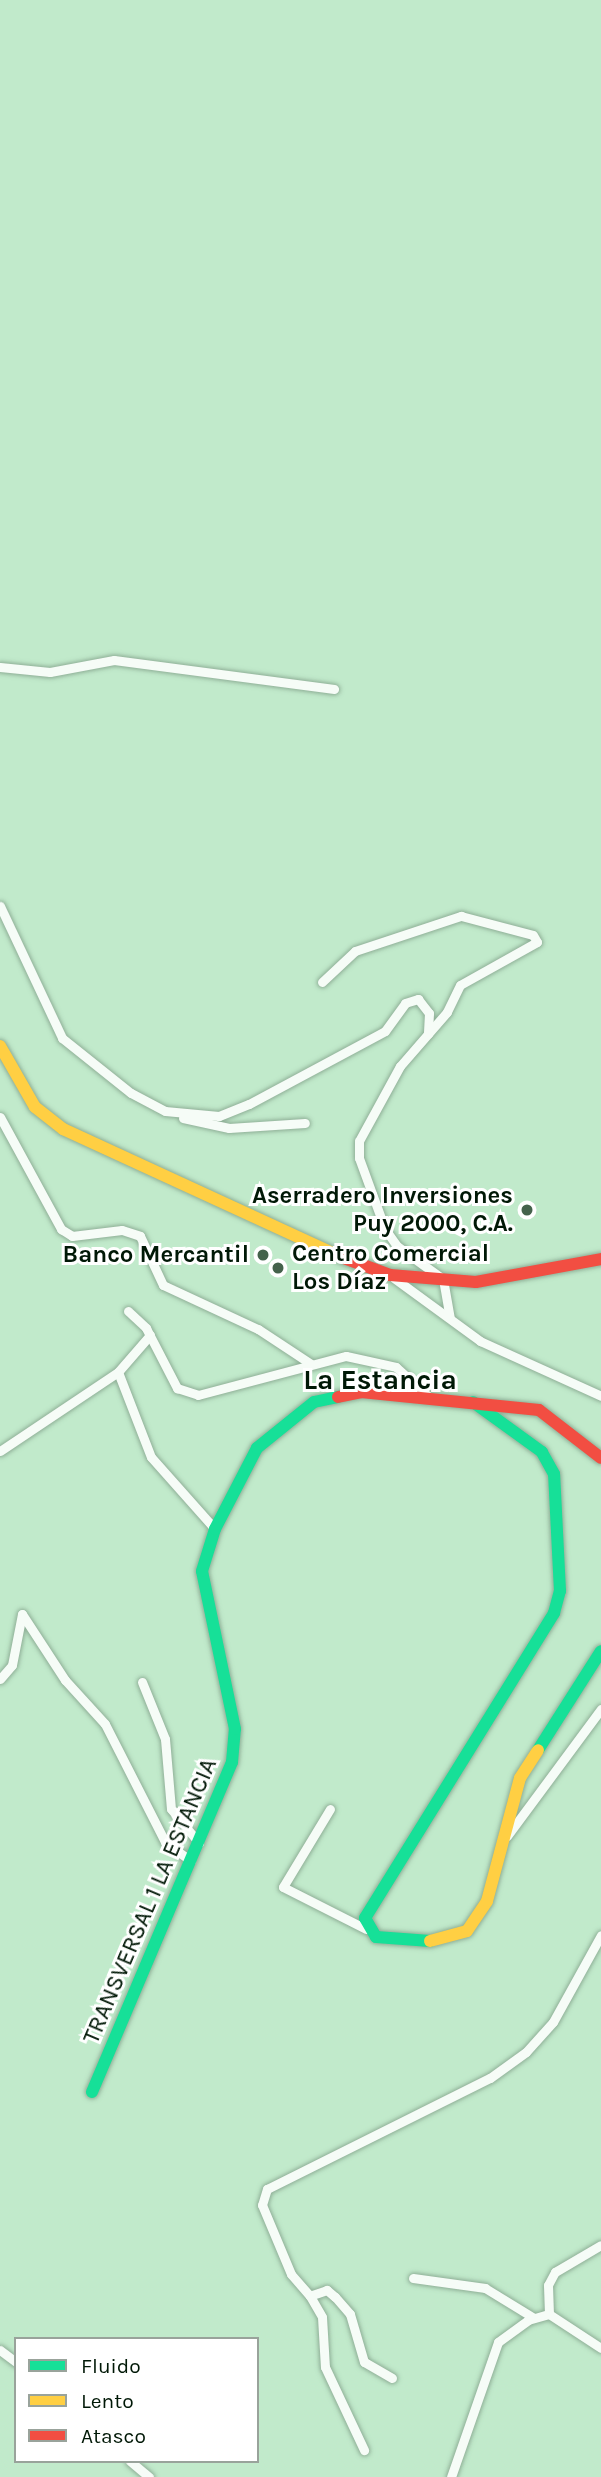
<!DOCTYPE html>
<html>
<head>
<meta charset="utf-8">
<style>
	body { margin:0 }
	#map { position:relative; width:601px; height:2477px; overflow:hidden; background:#c1eacb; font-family:Karla,sans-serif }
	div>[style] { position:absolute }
	.roads { filter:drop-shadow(0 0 2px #8faf97) drop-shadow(0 0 2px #8faf97) }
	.street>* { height:9px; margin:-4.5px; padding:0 4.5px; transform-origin:4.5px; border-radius:4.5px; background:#f6fcf7 }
	.fast>* { height:12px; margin:-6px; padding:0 6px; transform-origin:6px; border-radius:6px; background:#16e098 }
	.slow>* { height:12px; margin:-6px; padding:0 6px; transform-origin:6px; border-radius:6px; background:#ffcf43 }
	.jam>* { height:12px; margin:-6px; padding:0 6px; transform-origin:6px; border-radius:6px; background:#f24e42 }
	.dots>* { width:19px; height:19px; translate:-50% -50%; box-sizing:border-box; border:4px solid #fff; border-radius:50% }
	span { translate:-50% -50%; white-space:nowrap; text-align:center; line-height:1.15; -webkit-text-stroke:6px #fff; paint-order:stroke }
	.poi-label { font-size:24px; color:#001806; font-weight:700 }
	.right { translate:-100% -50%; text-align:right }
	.left { translate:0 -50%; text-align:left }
	.street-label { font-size:24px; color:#001806 }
	.quarter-label { font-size:28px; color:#001806; font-weight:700 }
	.legend { position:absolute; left:14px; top:2337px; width:245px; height:126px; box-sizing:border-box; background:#fff; border:2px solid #99a39b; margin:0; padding:9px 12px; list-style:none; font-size:21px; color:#001806 }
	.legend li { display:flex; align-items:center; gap:14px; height:35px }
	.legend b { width:35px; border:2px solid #99a39b }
</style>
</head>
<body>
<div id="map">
	<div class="roads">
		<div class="street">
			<i style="left:0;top:667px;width:50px;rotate:5.7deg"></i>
			<i style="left:50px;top:672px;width:65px;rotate:-10.6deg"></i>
			<i style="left:114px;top:660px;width:222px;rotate:7.5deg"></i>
			<i style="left:0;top:906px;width:146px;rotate:64.8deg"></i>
			<i style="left:62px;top:1038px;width:88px;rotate:38.6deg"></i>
			<i style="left:131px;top:1093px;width:38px;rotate:28deg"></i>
			<i style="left:165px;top:1111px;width:54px;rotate:5.3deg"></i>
			<i style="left:219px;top:1116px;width:32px;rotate:-22deg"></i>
			<i style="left:249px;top:1104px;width:154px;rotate:-28.2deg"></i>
			<i style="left:385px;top:1031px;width:34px;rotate:-54deg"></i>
			<i style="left:405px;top:1003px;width:14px;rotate:-17deg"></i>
			<i style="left:418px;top:999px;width:18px;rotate:52deg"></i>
			<i style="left:429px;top:1013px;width:21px;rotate:93deg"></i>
			<i style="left:322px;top:982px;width:45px;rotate:-43.2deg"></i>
			<i style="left:355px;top:951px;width:112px;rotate:-18.3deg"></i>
			<i style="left:461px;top:916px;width:74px;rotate:14.8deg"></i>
			<i style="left:533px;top:935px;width:8px;rotate:60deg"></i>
			<i style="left:537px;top:942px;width:88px;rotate:150.8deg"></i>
			<i style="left:460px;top:985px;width:30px;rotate:116deg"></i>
			<i style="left:447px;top:1012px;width:72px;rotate:131deg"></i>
			<i style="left:400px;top:1066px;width:85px;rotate:118.7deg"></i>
			<i style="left:359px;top:1141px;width:17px;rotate:90deg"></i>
			<i style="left:359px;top:1158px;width:76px;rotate:69.9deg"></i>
			<i style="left:385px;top:1229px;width:21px;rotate:55deg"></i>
			<i style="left:397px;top:1246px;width:57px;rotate:35.7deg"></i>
			<i style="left:443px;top:1279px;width:39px;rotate:80deg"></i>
			<i style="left:0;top:1117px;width:128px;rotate:61.4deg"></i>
			<i style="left:61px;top:1229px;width:13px;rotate:32deg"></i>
			<i style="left:72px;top:1236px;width:50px;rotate:-6.8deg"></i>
			<i style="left:122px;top:1230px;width:19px;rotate:18deg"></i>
			<i style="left:140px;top:1236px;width:54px;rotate:64.9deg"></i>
			<i style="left:163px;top:1285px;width:105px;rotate:24.9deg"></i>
			<i style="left:258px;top:1329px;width:64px;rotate:33.4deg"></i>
			<i style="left:183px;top:1118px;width:47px;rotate:12.3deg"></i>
			<i style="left:229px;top:1128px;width:76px;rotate:-3.8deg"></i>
			<i style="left:394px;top:1278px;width:107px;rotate:36.2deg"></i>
			<i style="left:480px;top:1341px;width:133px;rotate:24.4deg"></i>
			<i style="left:128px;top:1311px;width:25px;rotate:43deg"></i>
			<i style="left:146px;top:1328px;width:68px;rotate:62.7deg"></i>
			<i style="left:177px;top:1388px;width:22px;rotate:18deg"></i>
			<i style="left:198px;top:1395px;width:153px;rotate:-14.8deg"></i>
			<i style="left:346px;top:1356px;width:51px;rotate:12.4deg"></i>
			<i style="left:396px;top:1367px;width:47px;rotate:42.4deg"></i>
			<i style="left:118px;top:1372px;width:91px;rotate:68.8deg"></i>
			<i style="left:151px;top:1457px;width:96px;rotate:48.4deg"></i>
			<i style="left:0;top:1451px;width:142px;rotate:-33.8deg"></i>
			<i style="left:118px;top:1372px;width:49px;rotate:-49.1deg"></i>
			<i style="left:0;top:1679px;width:18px;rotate:-49deg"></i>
			<i style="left:12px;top:1665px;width:52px;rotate:-78.9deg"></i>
			<i style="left:22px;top:1614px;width:79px;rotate:56.9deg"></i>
			<i style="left:65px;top:1680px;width:59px;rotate:47.7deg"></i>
			<i style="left:105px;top:1724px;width:132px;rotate:63deg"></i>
			<i style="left:165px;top:1842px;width:32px;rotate:36deg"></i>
			<i style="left:142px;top:1682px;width:61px;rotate:68deg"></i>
			<i style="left:165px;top:1739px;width:70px;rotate:85.1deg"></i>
			<i style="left:171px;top:1809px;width:44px;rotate:50.5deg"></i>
			<i style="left:330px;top:1809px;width:91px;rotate:121.1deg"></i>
			<i style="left:283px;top:1887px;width:93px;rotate:26.8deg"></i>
			<i style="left:507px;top:1836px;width:158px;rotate:-53.5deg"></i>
			<i style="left:413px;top:2278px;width:73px;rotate:7.9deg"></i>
			<i style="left:485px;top:2288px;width:57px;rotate:31.5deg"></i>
			<i style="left:310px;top:2296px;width:24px;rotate:60deg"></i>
			<i style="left:322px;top:2317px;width:50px;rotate:86.6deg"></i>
			<i style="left:325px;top:2367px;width:92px;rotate:64.8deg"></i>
			<i style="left:549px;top:2314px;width:29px;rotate:-92deg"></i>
			<i style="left:548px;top:2285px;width:15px;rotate:-62deg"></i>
			<i style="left:555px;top:2272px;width:53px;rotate:-30.4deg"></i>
			<i style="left:0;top:2350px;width:20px;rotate:37deg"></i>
			<i style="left:392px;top:2378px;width:32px;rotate:-150deg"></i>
			<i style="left:364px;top:2362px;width:50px;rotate:-106.3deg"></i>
			<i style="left:350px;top:2314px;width:23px;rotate:-131deg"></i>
			<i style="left:335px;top:2297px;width:11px;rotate:-139deg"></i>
			<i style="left:327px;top:2290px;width:18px;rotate:161deg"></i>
			<i style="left:310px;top:2296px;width:29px;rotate:-131deg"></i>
			<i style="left:291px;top:2274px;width:75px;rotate:-112.8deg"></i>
			<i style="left:262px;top:2205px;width:17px;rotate:-73deg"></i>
			<i style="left:267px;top:2189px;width:249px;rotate:-26.5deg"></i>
			<i style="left:490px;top:2078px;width:44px;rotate:-35.8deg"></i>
			<i style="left:526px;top:2052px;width:40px;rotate:-48deg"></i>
			<i style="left:553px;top:2022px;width:99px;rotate:-61.1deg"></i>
			<i style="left:130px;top:2461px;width:25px;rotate:40deg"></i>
			<i style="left:451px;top:2477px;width:143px;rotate:-70.8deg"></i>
			<i style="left:498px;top:2342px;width:37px;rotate:-36deg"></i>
			<i style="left:528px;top:2320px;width:22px;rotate:-16deg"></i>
			<i style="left:549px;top:2314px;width:62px;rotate:33.2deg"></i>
		</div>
		<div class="fast">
			<i style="left:538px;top:1750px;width:117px;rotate:-57.5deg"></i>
			<i style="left:430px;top:1941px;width:54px;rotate:-175.8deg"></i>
			<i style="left:376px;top:1937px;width:22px;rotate:-120deg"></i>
			<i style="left:365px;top:1918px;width:359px;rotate:-58.2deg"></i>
			<i style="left:554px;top:1613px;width:23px;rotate:-75deg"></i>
			<i style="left:560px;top:1591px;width:117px;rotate:-92.9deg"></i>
			<i style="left:554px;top:1474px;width:25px;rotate:-119deg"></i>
			<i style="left:542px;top:1452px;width:85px;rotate:-144.1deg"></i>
			<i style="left:92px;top:2092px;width:358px;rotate:-67deg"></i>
			<i style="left:232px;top:1762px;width:33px;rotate:-85deg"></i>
			<i style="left:235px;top:1729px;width:161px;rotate:-101.8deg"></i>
			<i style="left:202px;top:1571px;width:44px;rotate:-72.8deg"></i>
			<i style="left:215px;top:1529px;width:91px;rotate:-62.6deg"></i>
			<i style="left:257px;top:1448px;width:73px;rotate:-38.9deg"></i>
			<i style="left:314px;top:1402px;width:25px;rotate:-12deg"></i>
		</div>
		<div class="slow">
			<i style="left:0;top:1046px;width:70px;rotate:60.2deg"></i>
			<i style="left:35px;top:1107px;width:36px;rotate:38deg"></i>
			<i style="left:63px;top:1129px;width:309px;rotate:24.7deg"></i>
			<i style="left:430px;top:1941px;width:38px;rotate:-15deg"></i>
			<i style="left:467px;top:1931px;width:36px;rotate:-56deg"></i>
			<i style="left:487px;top:1901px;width:127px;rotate:-75deg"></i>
			<i style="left:520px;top:1778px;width:33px;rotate:-57deg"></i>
		</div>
		<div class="jam">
			<i style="left:344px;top:1258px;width:49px;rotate:20.3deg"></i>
			<i style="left:390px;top:1275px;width:86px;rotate:4.7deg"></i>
			<i style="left:476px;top:1282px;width:127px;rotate:-10.4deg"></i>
			<i style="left:338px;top:1397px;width:24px;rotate:-12deg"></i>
			<i style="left:361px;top:1392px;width:179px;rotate:5.8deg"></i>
			<i style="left:539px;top:1410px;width:78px;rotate:37.7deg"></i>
		</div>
	</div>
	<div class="dots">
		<i style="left:527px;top:1210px;background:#44624b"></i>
		<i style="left:263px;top:1255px;background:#44624b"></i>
		<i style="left:278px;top:1268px;background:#44624b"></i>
	</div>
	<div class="poi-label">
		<span class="right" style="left:513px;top:1210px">Aserradero Inversiones<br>Puy 2000, C.A.</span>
		<span class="left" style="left:292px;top:1268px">Centro Comercial<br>Los Díaz</span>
		<span class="right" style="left:249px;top:1255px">Banco Mercantil</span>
	</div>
	<div class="street-label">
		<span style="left:150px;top:1901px;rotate:-67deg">TRANSVERSAL 1 LA ESTANCIA</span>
	</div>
	<div class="quarter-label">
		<span style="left:380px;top:1380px">La Estancia</span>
	</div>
	<ul class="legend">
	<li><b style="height:9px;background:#16e098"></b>Fluido</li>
	<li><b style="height:9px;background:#ffcf43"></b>Lento</li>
	<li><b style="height:9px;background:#f24e42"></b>Atasco</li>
	</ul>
</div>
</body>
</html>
